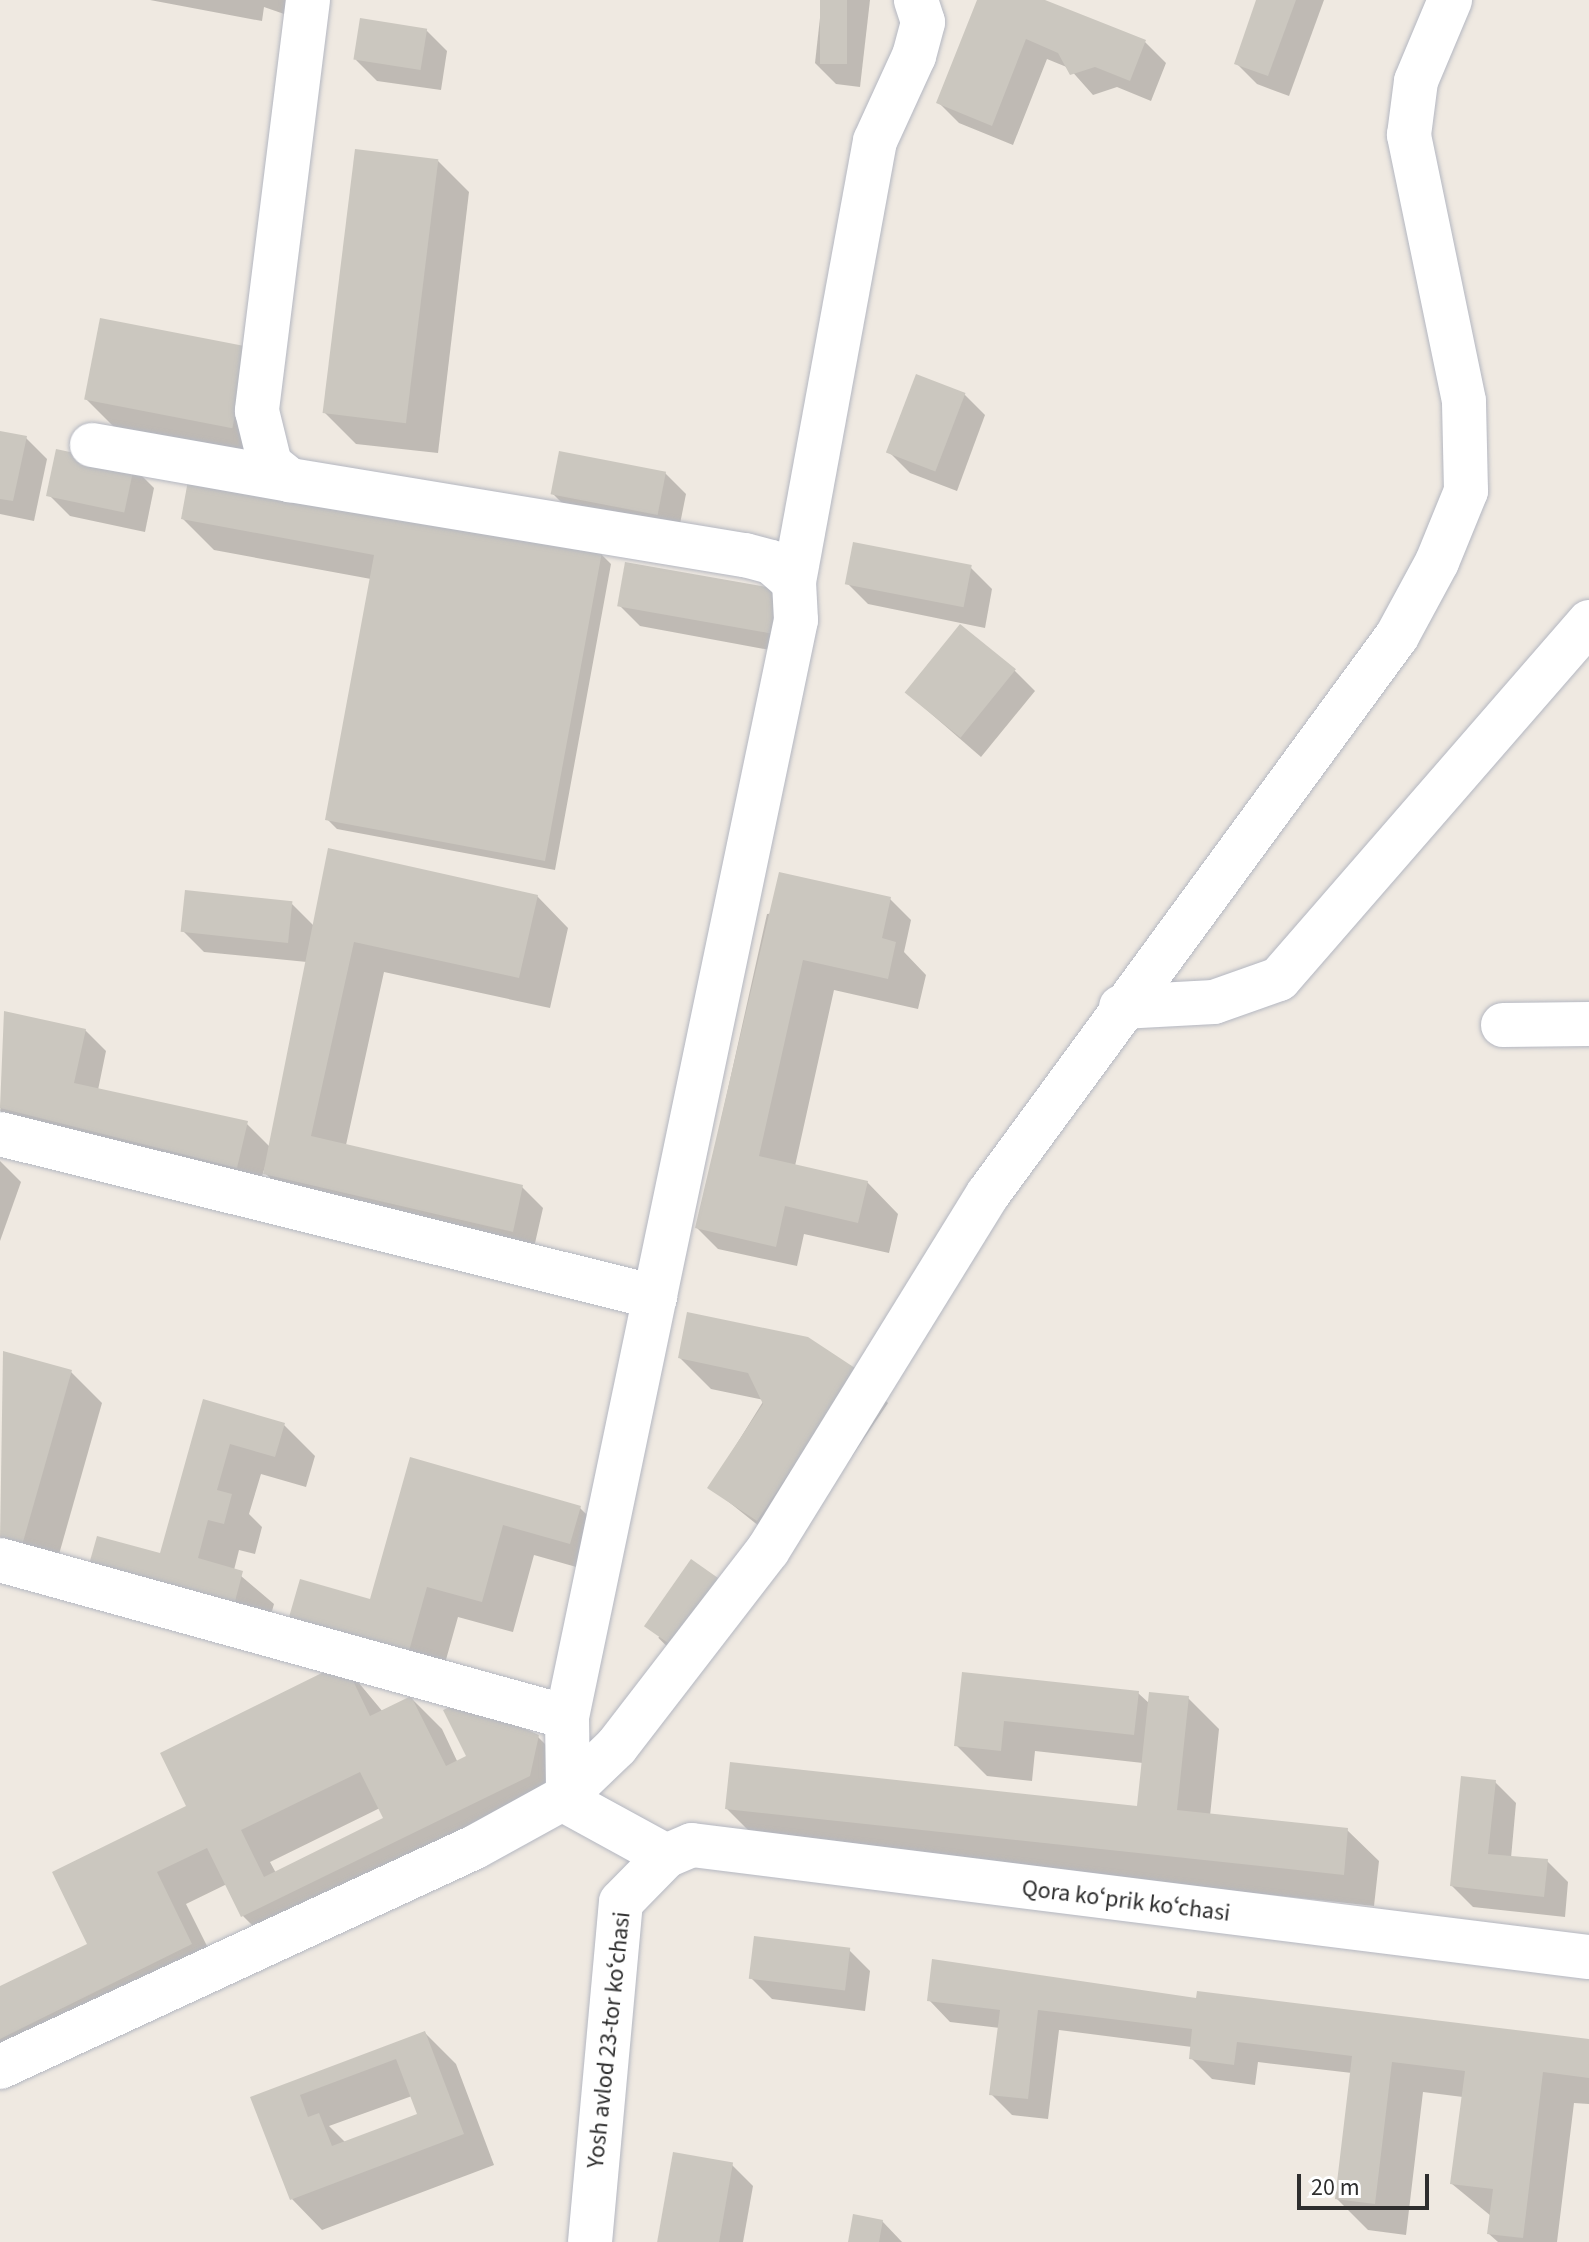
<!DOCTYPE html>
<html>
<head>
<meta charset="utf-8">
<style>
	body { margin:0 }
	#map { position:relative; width:1589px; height:2242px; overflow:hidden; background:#efe9e1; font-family:"Source Sans 3",sans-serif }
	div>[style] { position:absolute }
	.shadow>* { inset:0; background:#0003; transform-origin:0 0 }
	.building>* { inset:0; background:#cbc7bf; transform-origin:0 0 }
	.roads { filter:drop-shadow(0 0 2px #b4b7c1) drop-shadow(0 0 2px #b4b7c1) }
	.minor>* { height:44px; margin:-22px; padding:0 22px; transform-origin:22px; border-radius:22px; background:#fff }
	span { translate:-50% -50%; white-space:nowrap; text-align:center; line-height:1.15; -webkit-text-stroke:7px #fff; paint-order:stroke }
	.street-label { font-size:24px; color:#2e2e2e }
	.scale { position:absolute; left:1297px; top:2174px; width:132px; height:36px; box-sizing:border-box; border:4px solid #2e2e2e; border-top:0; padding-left:10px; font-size:24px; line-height:28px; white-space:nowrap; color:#2e2e2e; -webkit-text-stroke:6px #fff; paint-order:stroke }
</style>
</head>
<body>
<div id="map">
	<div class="shadow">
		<i style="clip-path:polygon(150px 0,314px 0,310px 23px,264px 7px,262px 21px)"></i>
		<i style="clip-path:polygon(822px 0,870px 0,860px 87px,836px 84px,815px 63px)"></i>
		<i style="clip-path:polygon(979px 0,1040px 0,1145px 42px,1166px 63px,1151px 101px,1117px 87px,1093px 95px,1069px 68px,1047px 59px,1013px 145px,959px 123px,938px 102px)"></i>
		<i style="clip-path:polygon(1259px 0,1324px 0,1289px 96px,1257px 84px,1236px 63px)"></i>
		<i style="clip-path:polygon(426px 30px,447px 51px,441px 90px,377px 81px,356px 60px)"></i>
		<i style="clip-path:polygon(438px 161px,469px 192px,438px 453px,356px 444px,325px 413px)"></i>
		<i style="clip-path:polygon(247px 350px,262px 460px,117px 430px,86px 399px)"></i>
		<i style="clip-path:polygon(964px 394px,985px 415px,957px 491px,910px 473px,889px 452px)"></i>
		<i style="clip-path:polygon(0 433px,26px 438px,47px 459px,34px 521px,0 514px)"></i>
		<i style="clip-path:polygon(133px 467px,154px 488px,145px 532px,70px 516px,49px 495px)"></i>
		<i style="clip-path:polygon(665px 473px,686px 494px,678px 534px,574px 515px,553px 494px)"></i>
		<i style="clip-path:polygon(183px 519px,601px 554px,611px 564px,555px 870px,337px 829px,327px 819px,371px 579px,214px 550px)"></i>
		<i style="clip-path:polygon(971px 568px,992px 589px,985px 628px,868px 604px,847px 583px)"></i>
		<i style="clip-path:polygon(777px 592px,791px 654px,640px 626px,619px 605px)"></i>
		<i style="clip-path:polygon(1014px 670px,1035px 691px,981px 757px,906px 692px)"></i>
		<i style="clip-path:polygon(537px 896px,568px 928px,550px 1008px,384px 972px,346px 1145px,522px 1187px,543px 1208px,533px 1252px,296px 1204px,265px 1173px,269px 1155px,258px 1188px,0 1118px,6px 1013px,85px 1030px,106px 1051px,98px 1090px,246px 1123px,270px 1147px,307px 962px,204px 952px,183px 931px,291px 903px,314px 926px)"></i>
		<i style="clip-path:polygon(890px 899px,911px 920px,904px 952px,926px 975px,918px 1009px,834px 990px,795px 1166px,867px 1182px,898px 1214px,889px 1253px,804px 1234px,797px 1266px,718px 1249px,697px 1228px,767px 914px)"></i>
		<i style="clip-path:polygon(0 1161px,21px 1182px,0 1241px)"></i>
		<i style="clip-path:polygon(5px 1353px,71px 1372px,102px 1403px,52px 1579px,0 1564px)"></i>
		<i style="clip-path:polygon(680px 1358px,857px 1372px,888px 1403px,789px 1550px,710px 1487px,764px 1400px,711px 1389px)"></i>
		<i style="clip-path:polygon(205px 1402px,284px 1425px,315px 1456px,306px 1487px,261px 1474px,249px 1514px,262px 1527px,255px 1554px,239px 1550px,234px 1570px,274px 1604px,264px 1639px,161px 1556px)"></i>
		<i style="clip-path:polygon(412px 1460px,580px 1508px,611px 1539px,601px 1574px,534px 1555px,513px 1632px,458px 1617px,438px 1688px,301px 1581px,371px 1601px)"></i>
		<i style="left:717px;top:1579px;width:30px;height:83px;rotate:45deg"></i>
		<i style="clip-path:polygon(evenodd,344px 1665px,383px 1712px,411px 1698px,442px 1729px,458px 1763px,538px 1737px,569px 1768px,560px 1807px,274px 1947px,243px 1916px,227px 1884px,186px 1904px,222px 1976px,0 2085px,0 1989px,89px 1945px,189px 1807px,344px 1665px,380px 1808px,385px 1819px,276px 1873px,270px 1862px,380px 1808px)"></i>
		<i style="clip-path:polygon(964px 1674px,1138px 1693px,1150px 1704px,1188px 1698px,1219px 1729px,1210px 1816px,1347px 1830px,1379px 1861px,1374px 1906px,758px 1840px,727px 1809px,1139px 1808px,1143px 1763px,1035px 1751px,1032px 1781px,987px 1776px,956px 1745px)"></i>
		<i style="clip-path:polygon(1495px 1782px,1516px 1803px,1511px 1858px,1547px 1861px,1568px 1882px,1565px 1917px,1473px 1907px,1452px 1886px)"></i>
		<i style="clip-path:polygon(849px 1950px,870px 1971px,865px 2011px,772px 1999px,751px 1978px)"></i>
		<i style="clip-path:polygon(929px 2000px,1198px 2000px,1589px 2041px,1589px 2104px,1574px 2103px,1557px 2242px,1498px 2242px,1489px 2234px,1491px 2216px,1452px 2184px,1463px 2097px,1423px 2092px,1406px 2235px,1368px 2230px,1337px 2199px,1352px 2073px,1258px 2062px,1255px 2085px,1212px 2079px,1191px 2058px,1192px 2047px,1059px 2030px,1048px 2119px,1012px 2115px,991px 2094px,1000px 2028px,950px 2022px)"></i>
		<i style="clip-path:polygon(evenodd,425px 2033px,456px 2064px,494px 2165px,322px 2230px,291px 2198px,253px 2098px,425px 2033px,412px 2096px,419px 2116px,346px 2143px,329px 2126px,412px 2096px)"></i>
		<i style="clip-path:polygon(732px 2165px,753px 2186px,743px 2242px,658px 2242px)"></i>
		<i style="clip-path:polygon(882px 2221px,902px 2242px,850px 2242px)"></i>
	</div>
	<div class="building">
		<i style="left:820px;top:0;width:27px;height:64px"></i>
		<i style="clip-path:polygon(977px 0,1045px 0,1146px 40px,1130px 81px,1095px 67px,1070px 75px,1058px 53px,1026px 39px,992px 126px,936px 103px)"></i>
		<i style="clip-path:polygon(1256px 0,1296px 0,1268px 76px,1234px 64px)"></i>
		<i style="left:360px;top:18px;width:68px;height:42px;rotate:9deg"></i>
		<i style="left:355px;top:149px;width:84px;height:266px;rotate:7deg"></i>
		<i style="left:100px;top:318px;width:151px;height:83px;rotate:11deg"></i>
		<i style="left:916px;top:374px;width:53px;height:84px;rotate:21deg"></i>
		<i style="clip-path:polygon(0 431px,27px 436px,13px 501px,0 499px)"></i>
		<i style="left:56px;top:449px;width:80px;height:48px;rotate:12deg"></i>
		<i style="left:559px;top:451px;width:109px;height:44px;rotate:11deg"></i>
		<i style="clip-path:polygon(189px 475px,602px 552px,545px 861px,325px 820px,374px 555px,181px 519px)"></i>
		<i style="left:853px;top:542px;width:121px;height:43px;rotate:11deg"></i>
		<i style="left:625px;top:562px;width:156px;height:45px;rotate:10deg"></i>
		<i style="left:960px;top:624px;width:72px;height:88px;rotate:39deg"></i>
		<i style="clip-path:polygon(328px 848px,538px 895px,519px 978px,354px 942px,311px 1136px,523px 1185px,513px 1232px,263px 1174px)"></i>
		<i style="clip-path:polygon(779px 872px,891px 897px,882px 938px,896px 942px,888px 979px,803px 960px,759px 1156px,868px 1181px,858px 1223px,785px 1206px,776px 1247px,695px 1228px)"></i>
		<i style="left:185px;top:890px;width:108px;height:42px;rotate:6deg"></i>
		<i style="clip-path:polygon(4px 1011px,86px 1029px,74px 1083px,248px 1121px,237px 1168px,0 1108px)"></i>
		<i style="clip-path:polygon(687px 1312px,808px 1337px,858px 1370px,757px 1521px,707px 1488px,763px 1404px,748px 1373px,678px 1358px)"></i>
		<i style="clip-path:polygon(3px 1351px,72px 1370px,21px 1549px,0 1543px)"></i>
		<i style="clip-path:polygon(203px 1399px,285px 1423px,275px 1457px,230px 1444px,217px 1490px,232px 1494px,224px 1524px,208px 1520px,198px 1558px,243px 1571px,233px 1609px,88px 1568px,97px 1536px,160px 1553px)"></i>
		<i style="clip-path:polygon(410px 1457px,581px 1506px,570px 1544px,503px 1525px,482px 1602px,427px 1587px,407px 1658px,287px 1624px,300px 1579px,370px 1599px)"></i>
		<i style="left:691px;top:1559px;width:33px;height:82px;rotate:35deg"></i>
		<i style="clip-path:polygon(evenodd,344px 1662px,370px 1716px,411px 1696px,446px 1766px,466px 1756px,443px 1710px,463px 1701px,539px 1735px,530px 1776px,241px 1917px,207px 1848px,157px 1872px,192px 1944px,0 2039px,0 1986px,87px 1944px,52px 1872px,186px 1806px,160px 1753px,344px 1662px,360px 1772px,383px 1818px,264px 1877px,241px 1830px,360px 1772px)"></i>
		<i style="clip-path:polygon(962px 1672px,1139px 1691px,1134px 1735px,1004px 1721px,1001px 1751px,954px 1746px)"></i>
		<i style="clip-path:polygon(1149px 1692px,1189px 1696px,1177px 1810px,1348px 1828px,1344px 1875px,725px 1809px,730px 1762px,1137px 1806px)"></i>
		<i style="clip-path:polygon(1461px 1776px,1496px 1780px,1488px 1854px,1548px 1859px,1544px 1897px,1450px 1886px)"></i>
		<i style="left:754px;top:1936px;width:97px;height:43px;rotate:7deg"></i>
		<i style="clip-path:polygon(932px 1959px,1196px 1998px,1197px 1991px,1589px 2039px,1589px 2078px,1543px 2072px,1523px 2238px,1487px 2234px,1493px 2189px,1450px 2184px,1465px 2071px,1392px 2062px,1375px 2204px,1335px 2199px,1352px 2056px,1237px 2042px,1234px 2065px,1189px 2059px,1192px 2029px,1038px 2010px,1028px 2099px,989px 2095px,1000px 2010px,927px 2001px)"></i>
		<i style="clip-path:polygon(evenodd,425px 2031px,464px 2134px,290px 2200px,250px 2097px,425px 2031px,396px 2059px,417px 2114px,332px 2146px,319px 2113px,308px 2117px,300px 2095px,396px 2059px)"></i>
		<i style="left:673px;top:2152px;width:61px;height:92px;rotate:10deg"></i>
		<i style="clip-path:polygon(853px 2214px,883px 2220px,879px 2242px,848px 2242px)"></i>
	</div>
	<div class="roads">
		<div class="minor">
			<i style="left:308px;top:0;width:414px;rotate:97.1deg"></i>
			<i style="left:257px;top:411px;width:55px;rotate:76.2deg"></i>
			<i style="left:270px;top:464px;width:26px;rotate:39deg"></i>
			<i style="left:290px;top:480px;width:461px;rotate:9.4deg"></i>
			<i style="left:745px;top:555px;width:27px;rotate:15deg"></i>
			<i style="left:771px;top:562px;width:30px;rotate:41deg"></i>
			<i style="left:794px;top:582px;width:38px;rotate:87deg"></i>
			<i style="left:796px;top:620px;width:1121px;rotate:101.79deg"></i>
			<i style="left:567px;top:1717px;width:74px;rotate:89.2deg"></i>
			<i style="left:92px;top:445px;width:201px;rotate:10deg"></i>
			<i style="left:794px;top:582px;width:448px;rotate:-79.6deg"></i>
			<i style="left:875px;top:141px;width:94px;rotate:-65.4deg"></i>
			<i style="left:914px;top:56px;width:35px;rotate:-75deg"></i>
			<i style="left:923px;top:22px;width:23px;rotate:-108deg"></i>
			<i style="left:1121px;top:1007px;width:93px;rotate:-3.1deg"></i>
			<i style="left:1214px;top:1002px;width:69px;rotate:-19.5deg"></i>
			<i style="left:1279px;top:979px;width:473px;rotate:-49deg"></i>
			<i style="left:1503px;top:1025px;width:86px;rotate:-0.7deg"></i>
			<i style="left:0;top:1134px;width:675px;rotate:13.97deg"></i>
			<i style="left:0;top:1560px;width:588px;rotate:15.48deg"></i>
			<i style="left:562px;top:1799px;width:119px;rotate:28.7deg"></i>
			<i style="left:0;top:2067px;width:523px;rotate:-24.85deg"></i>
			<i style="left:475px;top:1847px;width:99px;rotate:-28.9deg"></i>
			<i style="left:562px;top:1799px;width:76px;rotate:-43.9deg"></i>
			<i style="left:617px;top:1746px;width:247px;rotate:-52.4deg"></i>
			<i style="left:768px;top:1550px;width:418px;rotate:-58.3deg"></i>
			<i style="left:988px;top:1194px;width:692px;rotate:-53.76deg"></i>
			<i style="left:1397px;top:636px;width:84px;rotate:-61.6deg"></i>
			<i style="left:1437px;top:562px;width:77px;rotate:-67.8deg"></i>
			<i style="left:1466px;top:491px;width:90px;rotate:-91.3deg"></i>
			<i style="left:1464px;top:401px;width:272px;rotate:-101.7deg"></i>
			<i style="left:1409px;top:135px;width:54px;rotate:-82.6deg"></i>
			<i style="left:1416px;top:81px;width:88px;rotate:-67.2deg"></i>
			<i style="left:590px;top:2242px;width:341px;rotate:-84.8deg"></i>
			<i style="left:621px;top:1902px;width:64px;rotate:-45.6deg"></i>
			<i style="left:666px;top:1856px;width:28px;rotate:-23deg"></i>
			<i style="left:692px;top:1845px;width:904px;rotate:7.12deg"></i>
		</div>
	</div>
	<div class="street-label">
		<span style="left:1126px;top:1901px;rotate:7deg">Qora koʻprik koʻchasi</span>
		<span style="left:609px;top:2040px;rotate:-84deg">Yosh avlod 23-tor koʻchasi</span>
	</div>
	<div class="scale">20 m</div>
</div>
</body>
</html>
